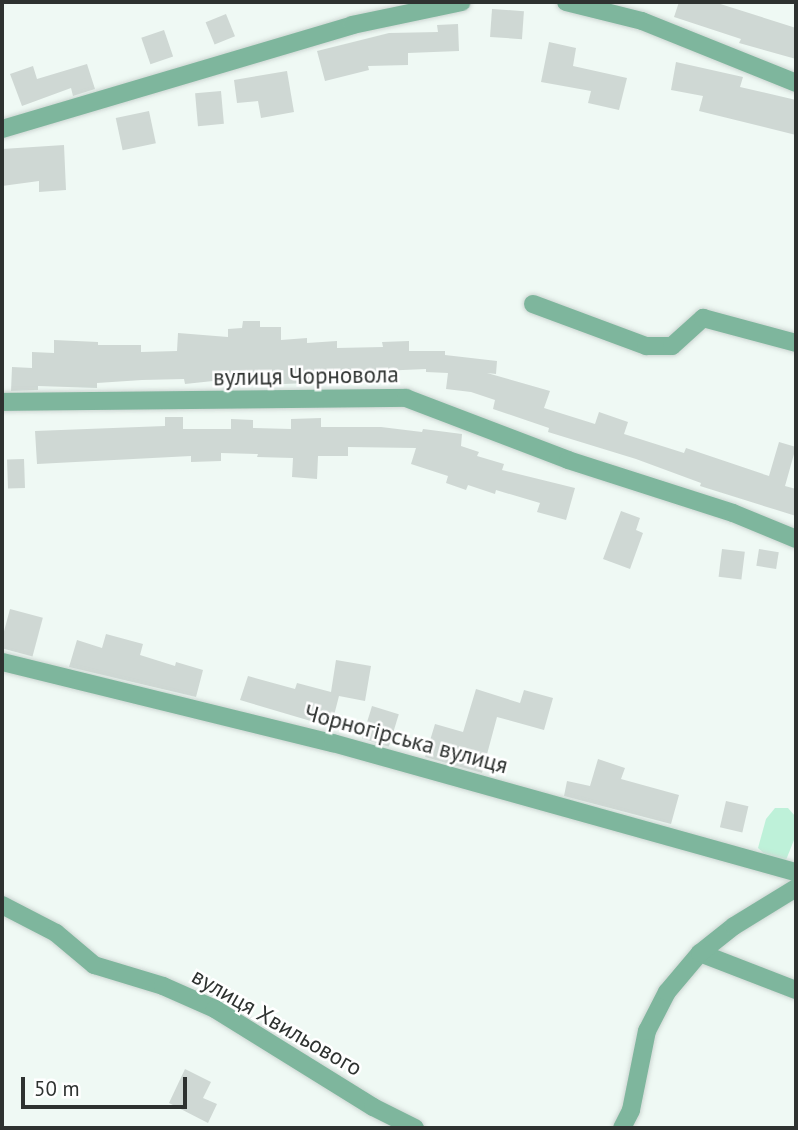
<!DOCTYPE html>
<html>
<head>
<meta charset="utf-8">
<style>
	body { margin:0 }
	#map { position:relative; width:798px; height:1130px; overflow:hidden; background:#eff9f4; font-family:"PT Sans",sans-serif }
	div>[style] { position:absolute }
	.green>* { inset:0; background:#bef1d9 }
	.building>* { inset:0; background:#cfd8d4; transform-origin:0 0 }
	.roads { filter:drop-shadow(0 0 2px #ccd5d1) drop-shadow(0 0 2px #ccd5d1) }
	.minor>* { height:18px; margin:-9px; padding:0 9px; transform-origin:9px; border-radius:9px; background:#7eb69d }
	span { translate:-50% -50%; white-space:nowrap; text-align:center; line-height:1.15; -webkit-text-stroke:5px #fff; paint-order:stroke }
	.street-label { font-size:23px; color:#2e3230 }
	.frame { position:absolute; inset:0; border:4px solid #2e3230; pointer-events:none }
	.scale { position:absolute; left:21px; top:1077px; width:166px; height:32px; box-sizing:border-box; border:4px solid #2e3230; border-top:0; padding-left:9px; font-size:21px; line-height:24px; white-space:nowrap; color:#2e3230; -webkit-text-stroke:5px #fff; paint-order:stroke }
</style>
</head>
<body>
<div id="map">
	<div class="green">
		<i style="clip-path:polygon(775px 808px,788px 808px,795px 816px,796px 835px,784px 865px,769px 858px,758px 848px,766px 819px)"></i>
	</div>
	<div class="building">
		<i style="clip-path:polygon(679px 2px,714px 2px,796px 28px,796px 59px,739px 43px,741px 39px,674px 17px)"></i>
		<i style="left:492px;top:9px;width:32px;height:28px;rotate:4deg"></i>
		<i style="left:226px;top:14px;width:24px;height:22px;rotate:68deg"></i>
		<i style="clip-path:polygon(458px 24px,459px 51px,408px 53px,408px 65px,368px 66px,369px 70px,325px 81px,317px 51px,389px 33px,438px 32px,437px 25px)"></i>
		<i style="left:164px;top:30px;width:28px;height:24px;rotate:71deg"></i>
		<i style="clip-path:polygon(549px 42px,576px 48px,573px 66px,627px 78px,619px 110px,588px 103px,591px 91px,541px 82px)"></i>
		<i style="clip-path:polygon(676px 62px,743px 77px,740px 87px,796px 100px,796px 135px,699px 111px,703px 96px,671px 90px)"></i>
		<i style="clip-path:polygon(87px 64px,95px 89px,73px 96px,71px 88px,22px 106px,10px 74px,33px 66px,37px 79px)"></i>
		<i style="clip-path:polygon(287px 71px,294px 112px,261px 118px,258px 101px,237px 103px,234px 80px)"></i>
		<i style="left:221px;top:91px;width:33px;height:26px;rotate:85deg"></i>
		<i style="left:149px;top:111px;width:33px;height:34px;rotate:78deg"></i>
		<i style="clip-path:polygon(64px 145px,66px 190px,39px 192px,39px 181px,2px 186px,2px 149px)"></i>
		<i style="clip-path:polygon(243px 321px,260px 321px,260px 327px,281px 327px,281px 340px,307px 338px,307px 343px,337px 341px,337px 348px,383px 347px,382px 342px,409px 341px,409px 351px,445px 351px,445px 355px,497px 361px,496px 374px,487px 373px,550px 391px,544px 408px,595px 424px,599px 412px,628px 422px,624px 434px,684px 453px,686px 448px,769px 476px,779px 442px,796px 447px,785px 486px,796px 489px,796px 516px,700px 486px,701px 483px,636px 459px,548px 432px,549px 428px,493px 409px,495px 400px,471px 392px,446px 389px,448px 373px,426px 372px,426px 369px,380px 371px,381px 381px,362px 381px,361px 376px,309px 378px,309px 383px,283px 384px,282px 377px,213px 376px,213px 381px,185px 384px,184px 379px,142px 380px,97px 383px,97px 388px,38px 386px,38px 390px,11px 391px,12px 367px,32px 368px,32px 352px,54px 353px,54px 340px,98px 342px,98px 345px,141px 345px,141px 352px,177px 351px,178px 333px,228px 337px,228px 329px,242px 328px)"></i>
		<i style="clip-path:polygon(165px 417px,183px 417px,183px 429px,231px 429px,231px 419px,253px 420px,253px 428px,291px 429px,291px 419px,321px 418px,321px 427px,381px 427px,422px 432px,423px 429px,462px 434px,461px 446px,479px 452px,477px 456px,504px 464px,502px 470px,575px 488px,566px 520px,537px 512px,540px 503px,496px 490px,495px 494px,468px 485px,466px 490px,446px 483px,448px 476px,411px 464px,416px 448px,348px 447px,348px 456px,318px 456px,317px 479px,292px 477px,293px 458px,257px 457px,258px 454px,221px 453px,221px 461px,191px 462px,191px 456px,37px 464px,35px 431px,165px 426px)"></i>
		<i style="left:24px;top:459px;width:29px;height:17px;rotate:88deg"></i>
		<i style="clip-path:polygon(621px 511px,640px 518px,636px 530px,643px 533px,630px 569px,603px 559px)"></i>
		<i style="left:722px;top:549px;width:23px;height:28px;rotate:7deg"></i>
		<i style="left:759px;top:549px;width:20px;height:17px;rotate:9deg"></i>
		<i style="left:10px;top:609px;width:34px;height:40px;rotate:15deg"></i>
		<i style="clip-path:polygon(106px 634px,143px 644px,140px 655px,175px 666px,176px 662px,203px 670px,196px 697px,69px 667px,77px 640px,102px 648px)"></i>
		<i style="clip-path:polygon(336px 660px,371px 666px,365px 701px,339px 696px,331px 727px,240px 700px,248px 676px,295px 689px,297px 683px,331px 692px)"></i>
		<i style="clip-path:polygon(476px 689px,520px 703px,524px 690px,553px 698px,544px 730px,497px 717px,482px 773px,425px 757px,435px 724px,463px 732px)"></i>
		<i style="left:372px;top:706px;width:28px;height:34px;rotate:17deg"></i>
		<i style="clip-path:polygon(598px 759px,625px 768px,621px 779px,679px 795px,671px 824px,564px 796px,567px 781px,590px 786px)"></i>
		<i style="left:726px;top:801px;width:23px;height:27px;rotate:13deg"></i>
		<i style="clip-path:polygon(185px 1069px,211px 1082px,203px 1098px,217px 1104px,208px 1123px,169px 1103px)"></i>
	</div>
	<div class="roads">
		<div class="minor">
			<i style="left:566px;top:2px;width:78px;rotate:14deg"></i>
			<i style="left:642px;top:21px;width:166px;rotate:21.9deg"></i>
			<i style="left:2px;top:129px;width:365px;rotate:-16.5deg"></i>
			<i style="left:352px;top:25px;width:112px;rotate:-11.8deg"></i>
			<i style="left:533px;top:304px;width:121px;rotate:20.4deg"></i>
			<i style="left:646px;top:346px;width:26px"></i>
			<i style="left:672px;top:346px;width:42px;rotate:-42.1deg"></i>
			<i style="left:703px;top:318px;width:96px;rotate:15deg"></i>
			<i style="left:2px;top:402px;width:404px;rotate:-0.6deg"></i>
			<i style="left:406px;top:398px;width:173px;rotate:20.9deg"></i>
			<i style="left:568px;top:460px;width:173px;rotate:17.8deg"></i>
			<i style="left:733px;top:513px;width:68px;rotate:22.4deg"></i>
			<i style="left:2px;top:662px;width:341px;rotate:13.8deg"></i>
			<i style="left:333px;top:743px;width:481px;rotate:15.6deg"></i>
			<i style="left:2px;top:905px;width:61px;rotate:27.4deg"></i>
			<i style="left:56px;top:933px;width:50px;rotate:40.1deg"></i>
			<i style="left:94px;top:965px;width:72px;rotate:16.9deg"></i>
			<i style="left:163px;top:986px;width:57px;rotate:23.9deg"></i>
			<i style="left:215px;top:1009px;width:186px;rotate:31.8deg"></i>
			<i style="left:373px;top:1107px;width:47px;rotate:26.6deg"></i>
			<i style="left:700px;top:953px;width:103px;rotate:21.1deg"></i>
			<i style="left:622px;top:1128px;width:20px;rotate:-63deg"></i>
			<i style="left:631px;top:1110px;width:81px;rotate:-78.6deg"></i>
			<i style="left:647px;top:1031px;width:44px;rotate:-62.9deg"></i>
			<i style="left:667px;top:992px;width:51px;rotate:-49.8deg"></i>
			<i style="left:700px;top:953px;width:43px;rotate:-38.5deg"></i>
			<i style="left:734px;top:926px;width:73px;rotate:-31.5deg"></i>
		</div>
	</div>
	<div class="street-label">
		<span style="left:306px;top:376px;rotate:-1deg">вулиця Чорновола</span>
		<span style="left:406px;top:739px;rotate:15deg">Чорногірська вулиця</span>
		<span style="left:277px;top:1022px;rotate:30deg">вулиця Хвильового</span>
	</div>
	<div class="frame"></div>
	<div class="scale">50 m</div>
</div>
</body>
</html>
